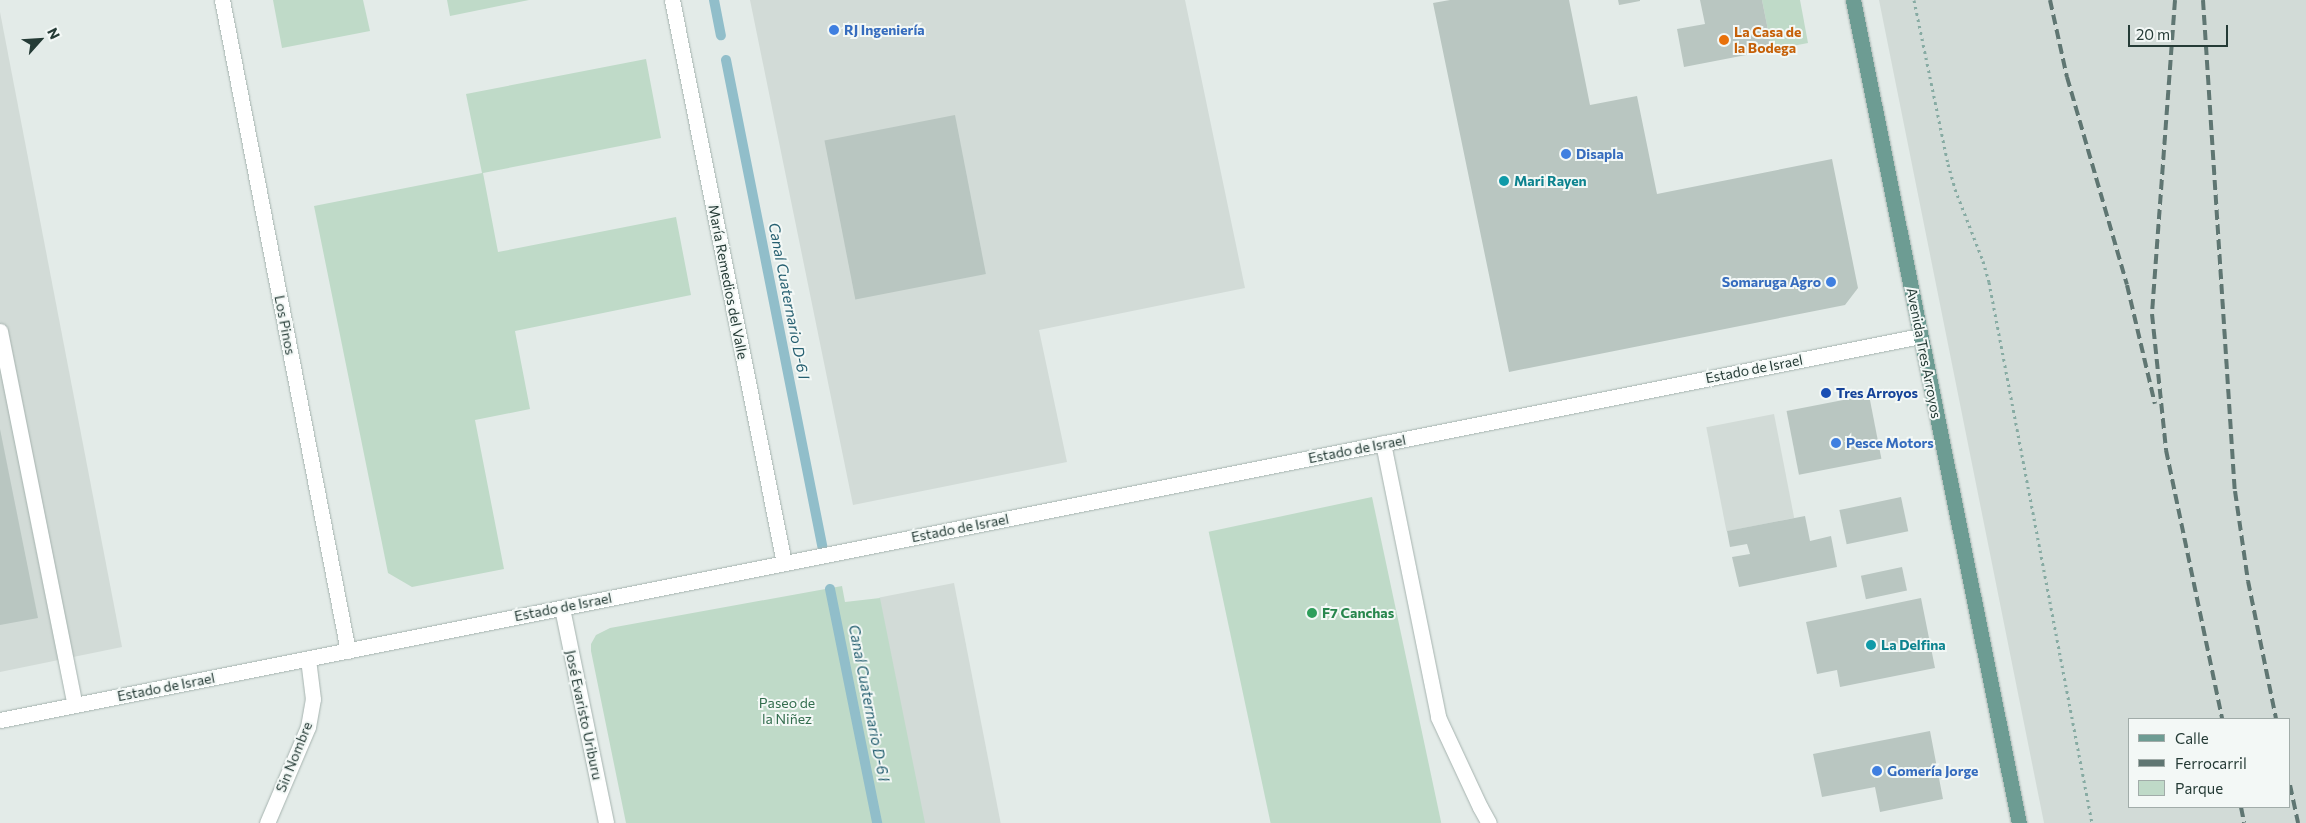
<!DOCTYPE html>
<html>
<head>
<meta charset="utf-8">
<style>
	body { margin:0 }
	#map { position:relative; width:2306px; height:823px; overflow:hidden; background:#e3ebe8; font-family:Commissioner,sans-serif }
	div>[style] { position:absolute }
	.built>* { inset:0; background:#d2dbd7; transform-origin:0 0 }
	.green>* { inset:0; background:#bfdac8; transform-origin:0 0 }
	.stream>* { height:10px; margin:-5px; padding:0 5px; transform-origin:5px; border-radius:5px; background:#91beca }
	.building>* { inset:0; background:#b9c6c1; transform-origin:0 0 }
	.path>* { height:3px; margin-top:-1.5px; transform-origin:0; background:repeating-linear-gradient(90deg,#87aba3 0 2.5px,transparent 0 6.5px) }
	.roads { filter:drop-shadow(0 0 1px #a6b3af) drop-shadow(0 0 1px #a6b3af) }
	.minor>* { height:15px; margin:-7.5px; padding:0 7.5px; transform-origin:7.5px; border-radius:7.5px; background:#fff }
	.major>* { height:15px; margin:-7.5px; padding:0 7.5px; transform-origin:7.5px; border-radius:7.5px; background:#6d9c93 }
	.rail>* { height:4px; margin-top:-2px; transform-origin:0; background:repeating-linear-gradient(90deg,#5f7672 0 10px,transparent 0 15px) }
	.dots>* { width:14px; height:14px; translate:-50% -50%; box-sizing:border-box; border:2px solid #f3f8f6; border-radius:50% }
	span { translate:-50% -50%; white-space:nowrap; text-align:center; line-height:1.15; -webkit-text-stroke:4px #f3f8f6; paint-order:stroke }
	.shop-label { font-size:14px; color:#366cbe; font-weight:700 }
	.left { translate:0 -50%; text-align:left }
	.right { translate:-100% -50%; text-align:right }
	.food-label { font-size:14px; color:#c56008; font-weight:700 }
	.culture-label { font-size:14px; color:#0d838f; font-weight:700 }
	.street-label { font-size:14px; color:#253b36 }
	.transit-label { font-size:14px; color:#164399; font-weight:700 }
	.leisure-label { font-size:14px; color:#27864d; font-weight:700 }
	.park-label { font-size:14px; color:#336d4e }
	.water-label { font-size:15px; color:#255f70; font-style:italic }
	.legend { position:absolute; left:2128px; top:718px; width:162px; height:90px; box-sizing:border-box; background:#f3f8f6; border:1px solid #a1aca9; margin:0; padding:6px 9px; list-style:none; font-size:15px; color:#253b36 }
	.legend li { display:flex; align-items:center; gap:10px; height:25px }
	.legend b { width:25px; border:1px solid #a1aca9 }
	.north { position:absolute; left:15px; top:15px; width:50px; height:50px; -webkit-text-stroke:4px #f3f8f6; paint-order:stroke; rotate:64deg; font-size:14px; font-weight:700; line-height:20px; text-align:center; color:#253b36 }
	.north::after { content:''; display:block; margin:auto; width:18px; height:22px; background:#253b36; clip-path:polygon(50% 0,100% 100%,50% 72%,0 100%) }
	.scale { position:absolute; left:2128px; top:25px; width:100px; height:22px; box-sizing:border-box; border:2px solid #253b36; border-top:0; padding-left:6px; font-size:15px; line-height:18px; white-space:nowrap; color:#253b36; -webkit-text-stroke:4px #f3f8f6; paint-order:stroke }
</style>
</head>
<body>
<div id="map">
	<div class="built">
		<i style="clip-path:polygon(750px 0,1185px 0,1245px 288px,1039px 330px,1067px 462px,853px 505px)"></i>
		<i style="clip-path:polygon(evenodd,1879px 0,2306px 0,2306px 823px,2044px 823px,1879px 0,2130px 719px,2290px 719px,2290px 807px,2130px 807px,2130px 719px)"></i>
		<i style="clip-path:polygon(0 12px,122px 647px,0 672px)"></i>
		<i style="left:1774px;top:414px;width:106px;height:69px;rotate:79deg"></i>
		<i style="left:954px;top:583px;width:245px;height:76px;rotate:79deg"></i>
	</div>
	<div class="green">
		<i style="clip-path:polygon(273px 0,363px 0,370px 31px,282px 48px)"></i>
		<i style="clip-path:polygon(447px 0,529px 0,450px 16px)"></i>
		<i style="clip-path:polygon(1762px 0,1800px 0,1808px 43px,1772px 50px)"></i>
		<i style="clip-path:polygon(646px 59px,661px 138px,483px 173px,498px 252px,676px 217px,691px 295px,515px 331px,530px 409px,475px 420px,504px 569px,412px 587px,388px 573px,314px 206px,482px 173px,466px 94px)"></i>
		<i style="left:1372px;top:497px;width:333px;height:167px;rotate:78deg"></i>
		<i style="clip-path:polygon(842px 586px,845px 602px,880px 598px,925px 823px,626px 823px,591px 651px,591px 644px,596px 635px,610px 628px)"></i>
	</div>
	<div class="stream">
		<i style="left:714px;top:0;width:36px;rotate:79deg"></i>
		<i style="left:726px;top:60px;width:496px;rotate:78.8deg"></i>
		<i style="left:830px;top:589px;width:239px;rotate:78.6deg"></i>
	</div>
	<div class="building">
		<i style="clip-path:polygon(1450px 0,1569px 0,1590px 105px,1637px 96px,1657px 194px,1832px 159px,1858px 288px,1845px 305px,1509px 372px,1433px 3px)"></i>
		<i style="clip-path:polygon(1618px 0,1640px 0,1640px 1px,1619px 5px)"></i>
		<i style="clip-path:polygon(1700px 0,1762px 0,1772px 50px,1684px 67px,1677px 29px,1705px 24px)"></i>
		<i style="left:955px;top:115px;width:162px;height:133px;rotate:79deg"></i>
		<i style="left:1869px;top:395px;width:65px;height:84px;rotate:79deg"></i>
		<i style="clip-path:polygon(0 429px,38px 618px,0 625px)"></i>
		<i style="left:1901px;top:497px;width:35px;height:63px;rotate:78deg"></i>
		<i style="clip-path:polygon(1805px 516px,1810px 541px,1831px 536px,1837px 567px,1739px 587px,1732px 557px,1750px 554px,1747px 544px,1730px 547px,1727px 531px)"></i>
		<i style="left:1902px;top:567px;width:24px;height:42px;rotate:78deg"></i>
		<i style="clip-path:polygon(1921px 598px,1935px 668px,1840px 687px,1837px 670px,1817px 674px,1806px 622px)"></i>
		<i style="clip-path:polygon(1930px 731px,1943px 799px,1880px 812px,1875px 787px,1822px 797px,1813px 754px)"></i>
	</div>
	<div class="path">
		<i style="left:1914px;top:0;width:167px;rotate:78.3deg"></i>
		<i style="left:1948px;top:164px;width:26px;rotate:74deg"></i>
		<i style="left:1955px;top:189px;width:77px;rotate:68.7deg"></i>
		<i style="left:1983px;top:261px;width:22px;rotate:74deg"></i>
		<i style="left:1989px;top:282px;width:551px;rotate:79.22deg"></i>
	</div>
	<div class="roads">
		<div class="minor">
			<i style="left:222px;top:0;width:663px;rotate:79.05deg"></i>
			<i style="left:672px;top:0;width:574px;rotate:78.75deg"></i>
			<i style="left:0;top:331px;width:381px;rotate:78.7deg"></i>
			<i style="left:1383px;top:443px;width:279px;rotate:78.6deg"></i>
			<i style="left:1438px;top:717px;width:99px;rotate:65deg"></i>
			<i style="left:1480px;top:807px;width:18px;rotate:61deg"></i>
			<i style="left:562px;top:608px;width:219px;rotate:78.4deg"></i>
			<i style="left:0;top:720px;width:1958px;rotate:-11.31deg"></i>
			<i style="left:267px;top:823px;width:104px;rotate:-66.9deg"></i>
			<i style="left:308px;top:727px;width:28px;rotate:-80deg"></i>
			<i style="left:313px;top:699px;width:40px;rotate:-97.1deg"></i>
		</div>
		<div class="major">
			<i style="left:1853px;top:0;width:840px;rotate:78.6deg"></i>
		</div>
	</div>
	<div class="rail">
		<i style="left:2050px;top:0;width:79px;rotate:77.6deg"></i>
		<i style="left:2067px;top:77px;width:216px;rotate:73.9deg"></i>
		<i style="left:2127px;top:285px;width:122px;rotate:76.8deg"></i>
		<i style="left:2175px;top:0;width:315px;rotate:94.2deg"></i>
		<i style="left:2152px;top:314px;width:137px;rotate:84.1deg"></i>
		<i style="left:2166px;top:450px;width:275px;rotate:78.2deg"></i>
		<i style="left:2203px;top:0;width:492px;rotate:86.3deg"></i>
		<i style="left:2235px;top:491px;width:91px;rotate:81.8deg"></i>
		<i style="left:2248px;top:581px;width:141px;rotate:78.5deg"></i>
		<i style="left:2290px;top:785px;width:39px;rotate:78deg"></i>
		<i style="left:2241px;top:807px;width:16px;rotate:79deg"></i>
	</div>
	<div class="dots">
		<i style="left:834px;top:30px;background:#3f7fe0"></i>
		<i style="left:1724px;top:40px;background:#e8710a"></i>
		<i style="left:1566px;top:154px;background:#3f7fe0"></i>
		<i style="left:1504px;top:181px;background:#0f9aa8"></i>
		<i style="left:1831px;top:282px;background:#3f7fe0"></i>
		<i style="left:1826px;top:393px;background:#1a4fb4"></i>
		<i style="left:1836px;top:443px;background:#3f7fe0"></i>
		<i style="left:1312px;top:613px;background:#2e9e5b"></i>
		<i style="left:1871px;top:645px;background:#0f9aa8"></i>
		<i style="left:1877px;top:771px;background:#3f7fe0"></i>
	</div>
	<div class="shop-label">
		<span class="left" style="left:844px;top:30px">RJ Ingeniería</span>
		<span class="left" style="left:1576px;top:154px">Disapla</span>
		<span class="right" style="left:1821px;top:282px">Somaruga Agro</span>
		<span class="left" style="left:1846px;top:443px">Pesce Motors</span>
		<span class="left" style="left:1887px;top:771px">Gomería Jorge</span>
	</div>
	<div class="food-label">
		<span class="left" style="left:1734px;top:40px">La Casa de<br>la Bodega</span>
	</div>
	<div class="culture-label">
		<span class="left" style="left:1514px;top:181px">Mari Rayen</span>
		<span class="left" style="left:1881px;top:645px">La Delfina</span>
	</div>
	<div class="street-label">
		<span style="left:728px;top:282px;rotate:79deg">María Remedios del Valle</span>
		<span style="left:285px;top:325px;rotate:79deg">Los Pinos</span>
		<span style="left:1924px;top:353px;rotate:79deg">Avenida Tres Arroyos</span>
		<span style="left:1754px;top:369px;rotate:-11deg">Estado de Israel</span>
		<span style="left:1357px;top:449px;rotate:-11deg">Estado de Israel</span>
		<span style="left:960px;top:528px;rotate:-11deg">Estado de Israel</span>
		<span style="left:563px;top:607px;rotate:-11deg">Estado de Israel</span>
		<span style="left:166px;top:687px;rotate:-11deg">Estado de Israel</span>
		<span style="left:584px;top:715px;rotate:78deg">José Evaristo Uriburu</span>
		<span style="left:294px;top:757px;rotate:-68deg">Sin Nombre</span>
	</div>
	<div class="transit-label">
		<span class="left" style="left:1836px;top:393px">Tres Arroyos</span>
	</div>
	<div class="leisure-label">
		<span class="left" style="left:1322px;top:613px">F7 Canchas</span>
	</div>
	<div class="park-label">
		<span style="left:787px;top:711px">Paseo de<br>la Niñez</span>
	</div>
	<div class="water-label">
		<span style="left:789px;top:301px;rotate:79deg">Canal Cuaternario D-6 I</span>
		<span style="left:869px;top:703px;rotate:79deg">Canal Cuaternario D-6 I</span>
	</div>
	<ul class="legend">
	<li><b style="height:6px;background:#6d9c93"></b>Calle</li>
	<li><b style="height:6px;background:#5f7672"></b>Ferrocarril</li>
	<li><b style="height:14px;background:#bfdac8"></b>Parque</li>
	</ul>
	<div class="north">N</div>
	<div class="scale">20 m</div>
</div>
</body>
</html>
